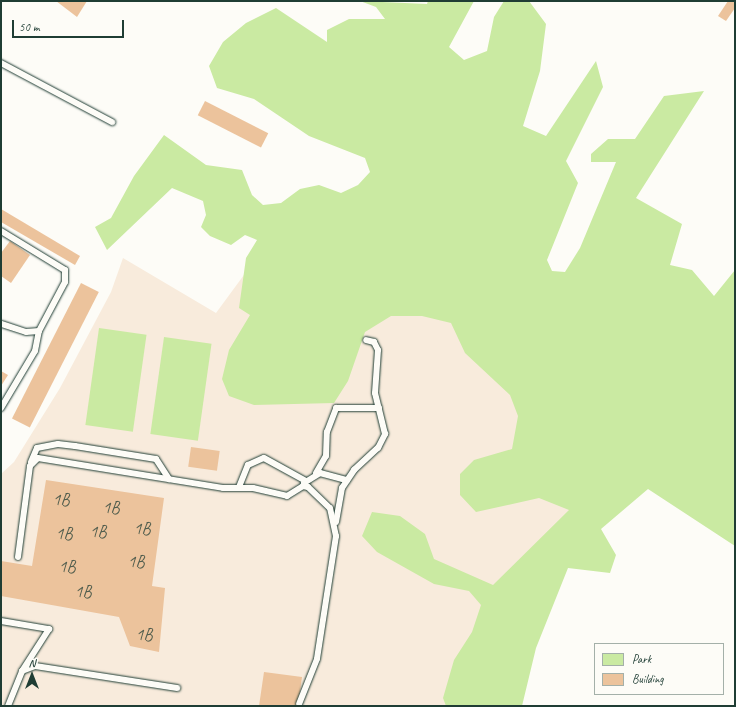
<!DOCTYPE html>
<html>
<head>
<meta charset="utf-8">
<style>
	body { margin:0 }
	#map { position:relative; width:736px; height:707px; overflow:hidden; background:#fdfcf7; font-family:Caveat,sans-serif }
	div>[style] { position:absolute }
	.built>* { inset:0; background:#f8ebdc }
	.green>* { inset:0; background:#caeaa2; transform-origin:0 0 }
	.building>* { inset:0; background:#ecc39c; transform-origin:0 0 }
	.roads { filter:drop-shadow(0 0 1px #1f3d34) drop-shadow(0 0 1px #1f3d34) }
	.lane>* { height:6px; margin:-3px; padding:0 3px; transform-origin:3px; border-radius:3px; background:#fdfcf7 }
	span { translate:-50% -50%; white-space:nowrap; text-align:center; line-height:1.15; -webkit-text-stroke:4px #fdfcf7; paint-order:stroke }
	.number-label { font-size:17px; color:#525e4e }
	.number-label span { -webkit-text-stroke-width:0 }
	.frame { position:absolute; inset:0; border:2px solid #1f3d34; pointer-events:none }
	.legend { position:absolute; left:594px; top:643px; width:130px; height:52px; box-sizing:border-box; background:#fdfcf7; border:1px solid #a4b0a9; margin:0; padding:5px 7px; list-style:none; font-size:12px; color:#1f3d34 }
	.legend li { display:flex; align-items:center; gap:8px; height:20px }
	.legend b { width:20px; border:1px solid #a4b0a9 }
	.north { position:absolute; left:12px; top:655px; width:40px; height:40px; -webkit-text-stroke:3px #fdfcf7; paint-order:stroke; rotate:0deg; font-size:11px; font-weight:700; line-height:16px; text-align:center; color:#1f3d34 }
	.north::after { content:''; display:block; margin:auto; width:14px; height:18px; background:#1f3d34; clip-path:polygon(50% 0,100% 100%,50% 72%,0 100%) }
	.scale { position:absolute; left:12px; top:20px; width:112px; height:18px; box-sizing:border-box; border:2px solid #1f3d34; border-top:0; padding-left:5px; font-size:12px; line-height:14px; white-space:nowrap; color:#1f3d34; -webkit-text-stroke:3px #fdfcf7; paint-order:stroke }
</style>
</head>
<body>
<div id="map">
	<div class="built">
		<i style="clip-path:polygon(313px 199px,650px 439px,472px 706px,1px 705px,1px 474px,14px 462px,60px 388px,111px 292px,123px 258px,216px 313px,274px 234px)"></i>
	</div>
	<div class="green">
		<i style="clip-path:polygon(360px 1px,427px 4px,428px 1px,474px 1px,449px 47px,464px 60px,487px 51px,494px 17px,504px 1px,529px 1px,546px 24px,540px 71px,523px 126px,546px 136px,596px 61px,603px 87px,566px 161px,578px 183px,547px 260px,552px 271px,565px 272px,580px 248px,616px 162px,591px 162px,591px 154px,608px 139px,635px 139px,664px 96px,704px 91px,636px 198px,682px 224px,670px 265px,692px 270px,714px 296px,735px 270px,735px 546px,648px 489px,601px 529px,616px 555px,610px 573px,568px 568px,536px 648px,522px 706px,446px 706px,443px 698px,454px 660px,472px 632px,481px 605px,469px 591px,434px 584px,377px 552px,362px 536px,372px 512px,400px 516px,425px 534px,434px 559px,493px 585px,569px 510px,539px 498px,476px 512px,460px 495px,460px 474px,474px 460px,512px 449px,518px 416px,510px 395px,465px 353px,451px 323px,422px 316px,391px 316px,365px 332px,348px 381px,334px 403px,254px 405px,229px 396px,222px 379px,229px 350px,250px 315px,239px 308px,246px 258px,257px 240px,245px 235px,231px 245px,210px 236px,201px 227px,206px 215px,203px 201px,172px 188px,107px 250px,95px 227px,111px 218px,134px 176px,164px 135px,206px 165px,242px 170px,252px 195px,263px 205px,281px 203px,300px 189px,319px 185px,341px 193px,358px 185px,370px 172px,365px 158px,309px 136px,254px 99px,217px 88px,209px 66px,223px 42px,246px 23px,276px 8px,327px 42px,327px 30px,349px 19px,385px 19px,376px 7px)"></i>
		<i style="left:99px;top:328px;width:48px;height:98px;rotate:8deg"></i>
		<i style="left:164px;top:337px;width:48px;height:98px;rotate:8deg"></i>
	</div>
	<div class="building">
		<i style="clip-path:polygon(56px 1px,87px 1px,77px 17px)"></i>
		<i style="clip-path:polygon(728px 1px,735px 1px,735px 8px,726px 21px,718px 16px)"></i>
		<i style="left:205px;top:101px;width:71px;height:16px;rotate:27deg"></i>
		<i style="clip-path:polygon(1px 209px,80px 256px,75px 265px,1px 222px)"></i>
		<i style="clip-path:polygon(10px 241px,30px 255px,11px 283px,1px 276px,1px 253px)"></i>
		<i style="left:81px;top:283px;width:20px;height:152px;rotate:27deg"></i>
		<i style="clip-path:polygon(1px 371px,8px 375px,1px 386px)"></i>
		<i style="left:191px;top:447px;width:29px;height:20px;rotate:8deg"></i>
		<i style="clip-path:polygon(46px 480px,164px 498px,152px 586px,165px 588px,159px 652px,130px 646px,119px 617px,1px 596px,1px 561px,32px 566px)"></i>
		<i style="clip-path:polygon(264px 672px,302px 677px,298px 706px,259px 706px)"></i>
	</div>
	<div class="roads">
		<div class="lane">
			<i style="left:1px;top:63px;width:126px;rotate:28deg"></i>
			<i style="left:1px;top:231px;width:75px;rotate:31.4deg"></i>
			<i style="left:65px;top:270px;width:12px;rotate:90deg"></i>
			<i style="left:65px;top:282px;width:55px;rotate:118deg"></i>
			<i style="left:39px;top:331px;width:13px;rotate:176deg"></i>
			<i style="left:26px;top:332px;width:26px;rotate:-162deg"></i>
			<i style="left:1px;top:408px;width:66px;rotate:-59.2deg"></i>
			<i style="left:35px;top:351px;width:20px;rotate:-79deg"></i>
			<i style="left:31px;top:462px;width:15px;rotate:-67deg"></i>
			<i style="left:37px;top:448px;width:21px;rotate:-11deg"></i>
			<i style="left:58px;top:444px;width:17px;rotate:7deg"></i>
			<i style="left:75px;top:446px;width:82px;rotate:9.1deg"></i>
			<i style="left:156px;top:459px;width:24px;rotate:57deg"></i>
			<i style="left:316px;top:473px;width:20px;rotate:-60deg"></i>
			<i style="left:326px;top:456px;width:24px;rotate:-88deg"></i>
			<i style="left:327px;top:432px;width:26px;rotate:-69deg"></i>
			<i style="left:336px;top:408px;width:43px"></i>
			<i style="left:304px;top:483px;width:19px;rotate:-32deg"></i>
			<i style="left:320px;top:473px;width:28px;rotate:15deg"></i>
			<i style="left:239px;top:487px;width:24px;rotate:-68deg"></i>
			<i style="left:248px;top:465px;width:17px;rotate:-24deg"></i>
			<i style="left:264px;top:458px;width:48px;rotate:28.7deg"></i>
			<i style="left:336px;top:522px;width:35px;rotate:-80deg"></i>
			<i style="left:342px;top:488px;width:22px;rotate:-56deg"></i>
			<i style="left:354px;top:470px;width:33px;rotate:-43deg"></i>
			<i style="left:378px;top:448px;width:16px;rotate:-63deg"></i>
			<i style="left:385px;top:434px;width:42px;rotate:-103.7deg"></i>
			<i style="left:375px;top:393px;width:43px;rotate:-86deg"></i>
			<i style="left:378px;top:350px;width:9px;rotate:-117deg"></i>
			<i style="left:374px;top:342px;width:8px;rotate:-166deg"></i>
			<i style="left:18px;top:557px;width:92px;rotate:-82.5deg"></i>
			<i style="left:30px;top:466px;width:11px;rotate:-45deg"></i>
			<i style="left:38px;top:458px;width:187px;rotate:9.2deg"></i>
			<i style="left:223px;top:488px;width:30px"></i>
			<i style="left:253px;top:488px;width:35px;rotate:13deg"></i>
			<i style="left:287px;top:496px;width:19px;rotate:-32deg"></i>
			<i style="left:303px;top:486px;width:5px;rotate:11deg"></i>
			<i style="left:308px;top:487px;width:30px;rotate:44deg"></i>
			<i style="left:330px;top:508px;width:29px;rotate:78deg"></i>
			<i style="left:336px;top:536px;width:124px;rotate:98.8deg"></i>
			<i style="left:317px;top:659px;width:48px;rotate:111.8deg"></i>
			<i style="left:1px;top:621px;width:49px;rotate:9.5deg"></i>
			<i style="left:49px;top:629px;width:50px;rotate:122.7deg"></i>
			<i style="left:8px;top:706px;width:38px;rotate:-68deg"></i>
			<i style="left:22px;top:671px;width:14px;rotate:-21deg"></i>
			<i style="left:35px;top:666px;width:144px;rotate:8.8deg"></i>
		</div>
	</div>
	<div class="number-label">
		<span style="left:61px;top:500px">1B</span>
		<span style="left:111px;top:508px">1B</span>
		<span style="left:142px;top:529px">1B</span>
		<span style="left:98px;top:532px">1B</span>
		<span style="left:64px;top:534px">1B</span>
		<span style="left:136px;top:562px">1B</span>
		<span style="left:67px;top:567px">1B</span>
		<span style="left:83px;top:592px">1B</span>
		<span style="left:144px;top:635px">1B</span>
	</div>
	<div class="frame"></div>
	<ul class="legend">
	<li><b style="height:11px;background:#caeaa2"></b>Park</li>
	<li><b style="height:11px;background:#ecc39c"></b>Building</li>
	</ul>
	<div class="north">N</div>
	<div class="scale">50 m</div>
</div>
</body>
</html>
